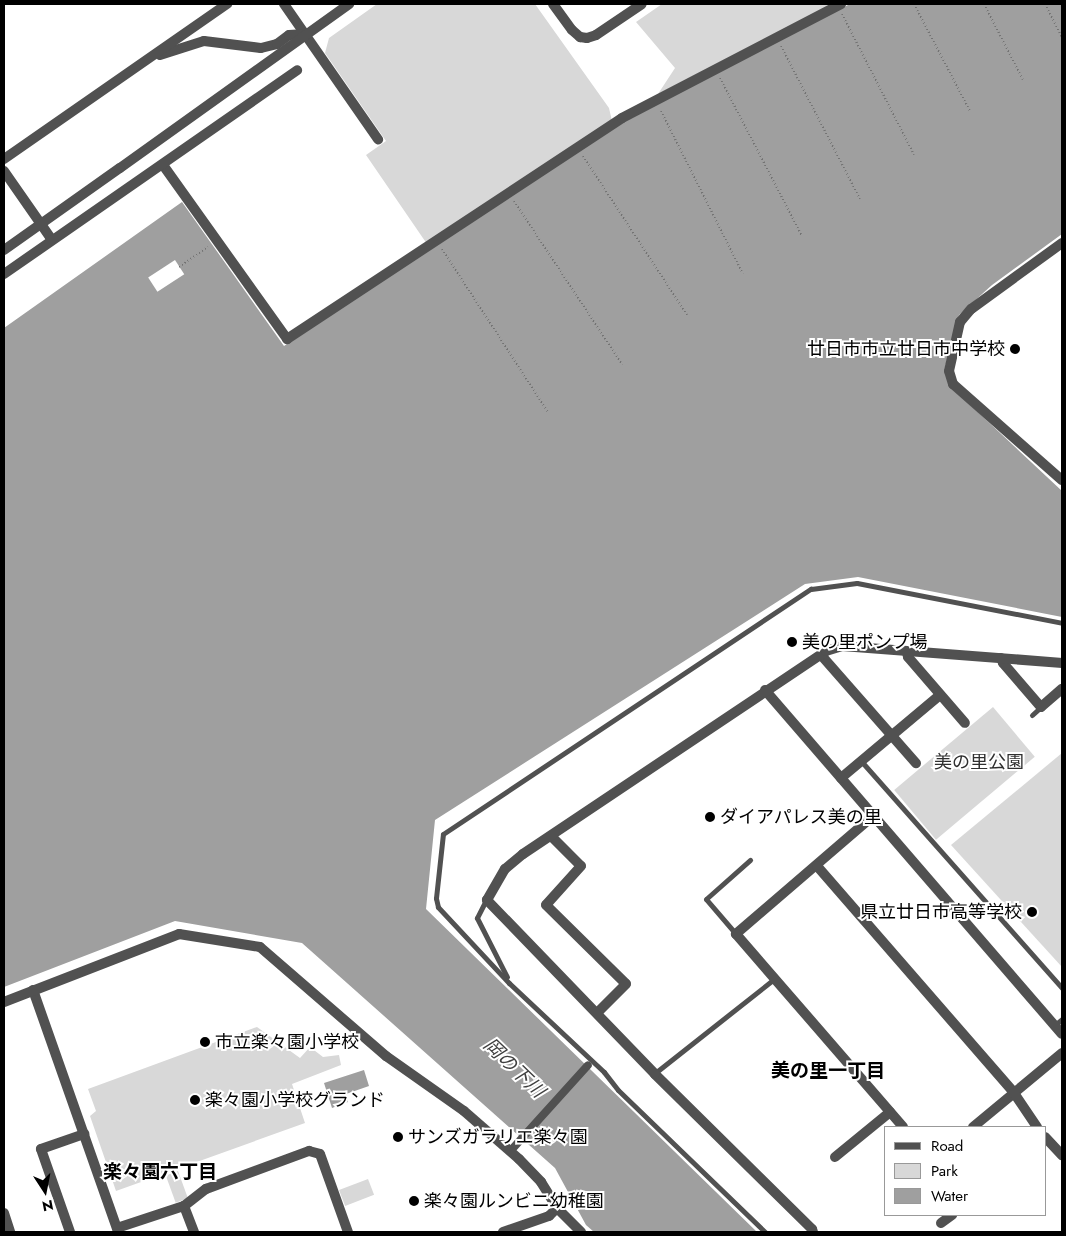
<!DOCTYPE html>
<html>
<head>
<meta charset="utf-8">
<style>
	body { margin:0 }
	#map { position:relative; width:1066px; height:1236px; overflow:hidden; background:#fff; font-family:Jost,"Noto Sans JP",sans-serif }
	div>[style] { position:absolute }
	.green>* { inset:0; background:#d8d8d8; transform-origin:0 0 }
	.water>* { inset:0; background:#9f9f9f }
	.pier>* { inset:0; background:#fff; transform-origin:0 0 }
	.path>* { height:2px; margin-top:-1px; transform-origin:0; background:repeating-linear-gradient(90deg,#737373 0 1px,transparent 0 3.5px) }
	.service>* { height:5px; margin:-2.5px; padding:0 2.5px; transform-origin:2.5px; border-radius:2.5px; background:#515151 }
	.pedestrian>* { height:8px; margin:-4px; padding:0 4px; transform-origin:4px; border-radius:4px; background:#515151 }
	.minor>* { height:10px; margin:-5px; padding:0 5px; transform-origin:5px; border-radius:5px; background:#515151 }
	.tertiary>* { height:10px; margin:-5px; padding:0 5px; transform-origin:5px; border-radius:5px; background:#515151 }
	.tertiary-bridge>* { height:10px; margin:-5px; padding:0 5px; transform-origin:5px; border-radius:5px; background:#515151 }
	.dots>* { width:14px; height:14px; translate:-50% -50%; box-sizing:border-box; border:2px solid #fff; border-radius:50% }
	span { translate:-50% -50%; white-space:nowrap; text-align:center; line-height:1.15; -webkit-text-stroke:4px #fff; paint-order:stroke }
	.poi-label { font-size:18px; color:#000 }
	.right { translate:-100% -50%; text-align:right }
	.left { translate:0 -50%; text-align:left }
	.park-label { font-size:18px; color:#2f2f2f }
	.water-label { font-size:19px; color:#404040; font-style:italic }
	.neighbourhood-label { font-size:19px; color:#000; font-weight:700 }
	.frame { position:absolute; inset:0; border:5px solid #000; pointer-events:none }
	.legend { position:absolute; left:884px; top:1126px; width:162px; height:90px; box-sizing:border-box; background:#fff; border:1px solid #999; margin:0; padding:6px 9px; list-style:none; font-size:15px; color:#000 }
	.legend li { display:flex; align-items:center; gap:10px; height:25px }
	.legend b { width:25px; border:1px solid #999 }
	.north { position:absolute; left:20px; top:1166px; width:50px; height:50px; -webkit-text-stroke:4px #fff; paint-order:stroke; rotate:169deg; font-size:14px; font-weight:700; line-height:20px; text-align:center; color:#000 }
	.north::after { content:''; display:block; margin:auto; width:18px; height:22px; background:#000; clip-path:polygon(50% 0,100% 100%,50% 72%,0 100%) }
</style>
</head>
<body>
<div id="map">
	<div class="green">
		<i style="clip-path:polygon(377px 4px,535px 4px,609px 108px,612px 121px,427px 244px,366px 155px,386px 141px,325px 53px,329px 38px)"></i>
		<i style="clip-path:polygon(662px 4px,832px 4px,658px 94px,675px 68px,636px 22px)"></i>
		<i style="left:993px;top:707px;width:65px;height:129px;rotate:50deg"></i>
		<i style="clip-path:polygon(1062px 753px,1062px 967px,951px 845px)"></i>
		<i style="clip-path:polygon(257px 1027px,300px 1058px,310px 1047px,323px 1057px,339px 1055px,341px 1065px,292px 1084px,305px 1123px,116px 1191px,90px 1116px,96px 1111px,88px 1089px)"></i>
		<i style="left:178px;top:1171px;width:29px;height:13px;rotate:70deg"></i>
		<i style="left:368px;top:1179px;width:17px;height:31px;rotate:69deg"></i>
	</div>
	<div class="water">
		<i style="clip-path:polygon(850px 4px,1062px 4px,1062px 234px,992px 285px,959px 315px,944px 371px,950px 386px,1062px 491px,1062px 617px,858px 577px,805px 584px,435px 820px,426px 909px,757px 1232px,594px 1232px,586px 1225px,555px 1168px,302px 943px,175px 921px,4px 987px,4px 328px,182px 202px,284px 346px,619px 122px)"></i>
		<i style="clip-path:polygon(364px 1070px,369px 1086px,346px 1094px,348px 1102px,332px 1108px,324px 1083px)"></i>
	</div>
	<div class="pier">
		<i style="left:175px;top:260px;width:17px;height:32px;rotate:57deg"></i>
	</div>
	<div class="path">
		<i style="left:914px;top:4px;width:121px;rotate:62.4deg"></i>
		<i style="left:984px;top:4px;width:85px;rotate:62.8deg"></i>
		<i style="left:1045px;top:4px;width:38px;rotate:63deg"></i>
		<i style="left:842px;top:14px;width:158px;rotate:62.9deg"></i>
		<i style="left:781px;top:46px;width:172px;rotate:62.7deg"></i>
		<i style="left:720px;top:78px;width:178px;rotate:62.6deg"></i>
		<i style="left:661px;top:111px;width:182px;rotate:63.3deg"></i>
		<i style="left:583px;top:156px;width:190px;rotate:56.8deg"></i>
		<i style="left:514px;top:201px;width:196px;rotate:56.5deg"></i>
		<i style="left:442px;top:249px;width:194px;rotate:57deg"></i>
		<i style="left:179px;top:267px;width:35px;rotate:-35deg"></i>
	</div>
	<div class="service">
		<i style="left:1032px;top:715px;width:12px;rotate:-42deg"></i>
		<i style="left:862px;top:762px;width:302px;rotate:48.5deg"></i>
		<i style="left:486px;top:900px;width:20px;rotate:117deg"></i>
		<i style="left:477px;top:918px;width:66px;rotate:63deg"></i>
		<i style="left:736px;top:934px;width:46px;rotate:-130.6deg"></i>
		<i style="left:706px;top:899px;width:59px;rotate:-41.6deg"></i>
		<i style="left:1055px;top:1025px;width:9px;rotate:-41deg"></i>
		<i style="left:655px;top:1073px;width:152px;rotate:-38.3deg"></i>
		<i style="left:765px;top:1232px;width:204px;rotate:-136deg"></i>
		<i style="left:618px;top:1090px;width:23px;rotate:-128deg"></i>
		<i style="left:604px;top:1072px;width:130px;rotate:-136.9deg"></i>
		<i style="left:509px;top:983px;width:104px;rotate:-133.1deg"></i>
		<i style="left:438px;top:907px;width:9px;rotate:-103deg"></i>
		<i style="left:436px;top:898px;width:64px;rotate:-83.8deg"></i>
		<i style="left:443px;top:834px;width:442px;rotate:-33.7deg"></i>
		<i style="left:811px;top:589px;width:46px;rotate:-7.4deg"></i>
		<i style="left:857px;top:583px;width:209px;rotate:11deg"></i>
	</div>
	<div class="pedestrian">
		<i style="left:514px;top:1147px;width:110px;rotate:-47.9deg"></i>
	</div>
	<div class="minor">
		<i style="left:163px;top:165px;width:214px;rotate:54.5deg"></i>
		<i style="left:287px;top:339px;width:401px;rotate:-33.4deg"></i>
		<i style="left:622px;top:118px;width:247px;rotate:-27.5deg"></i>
		<i style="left:1062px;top:243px;width:112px;rotate:144deg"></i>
		<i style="left:971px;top:309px;width:17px;rotate:130deg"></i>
		<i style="left:960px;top:322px;width:50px;rotate:102.7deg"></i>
		<i style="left:949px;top:371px;width:14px;rotate:73deg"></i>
		<i style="left:953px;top:384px;width:145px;rotate:41.4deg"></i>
		<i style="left:907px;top:652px;width:5px;rotate:79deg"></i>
		<i style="left:908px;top:657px;width:87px;rotate:49.2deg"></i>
		<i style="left:821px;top:655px;width:144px;rotate:48.7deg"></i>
		<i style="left:1001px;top:658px;width:5px;rotate:68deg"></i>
		<i style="left:1003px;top:663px;width:58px;rotate:49.2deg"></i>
		<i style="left:1041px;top:707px;width:28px;rotate:-41deg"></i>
		<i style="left:765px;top:690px;width:454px;rotate:49.2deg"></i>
		<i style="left:841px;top:778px;width:129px;rotate:-40deg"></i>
		<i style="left:873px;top:816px;width:181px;rotate:139.3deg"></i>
		<i style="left:736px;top:934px;width:255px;rotate:49.1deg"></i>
		<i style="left:551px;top:836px;width:42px;rotate:45deg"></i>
		<i style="left:581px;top:866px;width:52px;rotate:131.9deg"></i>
		<i style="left:546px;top:905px;width:112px;rotate:44.6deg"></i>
		<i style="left:626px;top:984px;width:41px;rotate:135deg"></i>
		<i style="left:817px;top:866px;width:301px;rotate:49deg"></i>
		<i style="left:33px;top:990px;width:256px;rotate:70.6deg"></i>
		<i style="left:4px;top:1002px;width:188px;rotate:-21.2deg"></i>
		<i style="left:179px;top:934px;width:82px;rotate:9.1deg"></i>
		<i style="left:260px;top:947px;width:167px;rotate:40.9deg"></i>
		<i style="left:386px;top:1056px;width:95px;rotate:35.2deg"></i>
		<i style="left:464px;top:1111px;width:73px;rotate:41.1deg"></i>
		<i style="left:519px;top:1159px;width:32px;rotate:46deg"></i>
		<i style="left:541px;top:1182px;width:31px;rotate:58deg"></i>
		<i style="left:557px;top:1208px;width:34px;rotate:45deg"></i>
		<i style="left:973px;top:1127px;width:116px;rotate:-39.7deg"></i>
		<i style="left:835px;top:1157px;width:71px;rotate:-39.3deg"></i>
		<i style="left:184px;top:1206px;width:28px;rotate:69deg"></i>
		<i style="left:4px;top:1213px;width:20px;rotate:72deg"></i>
		<i style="left:941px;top:1223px;width:14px;rotate:-36deg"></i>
		<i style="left:117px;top:1228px;width:71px;rotate:-18.2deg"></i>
		<i style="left:184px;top:1206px;width:28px;rotate:-38deg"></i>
		<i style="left:206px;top:1189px;width:110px;rotate:-20.3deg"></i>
		<i style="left:309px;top:1151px;width:11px;rotate:15deg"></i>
		<i style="left:320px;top:1154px;width:83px;rotate:70.3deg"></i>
		<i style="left:70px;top:1232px;width:88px;rotate:-109.3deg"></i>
		<i style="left:41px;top:1149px;width:46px;rotate:-19.2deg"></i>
		<i style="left:813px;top:1232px;width:3px;rotate:-108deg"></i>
		<i style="left:812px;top:1229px;width:221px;rotate:-135.4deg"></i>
		<i style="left:655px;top:1074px;width:242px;rotate:-134deg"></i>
		<i style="left:487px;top:900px;width:36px;rotate:-60deg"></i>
		<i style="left:505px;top:869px;width:23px;rotate:-40deg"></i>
		<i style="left:523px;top:854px;width:365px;rotate:-33.8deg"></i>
		<i style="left:826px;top:651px;width:17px;rotate:-17deg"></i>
		<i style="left:842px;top:646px;width:221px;rotate:4.4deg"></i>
	</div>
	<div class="tertiary">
		<i style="left:284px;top:4px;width:165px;rotate:55.2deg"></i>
		<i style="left:553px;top:4px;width:32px;rotate:54deg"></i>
		<i style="left:572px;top:30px;width:11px;rotate:41deg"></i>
		<i style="left:580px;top:37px;width:7px;rotate:8deg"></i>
		<i style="left:587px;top:38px;width:9px;rotate:-18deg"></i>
		<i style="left:596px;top:35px;width:55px;rotate:-34deg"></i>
		<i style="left:160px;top:55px;width:46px;rotate:-17.7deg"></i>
		<i style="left:204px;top:41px;width:57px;rotate:7deg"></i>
		<i style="left:261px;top:48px;width:16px;rotate:-14deg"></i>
		<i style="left:277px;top:44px;width:15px;rotate:-37deg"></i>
		<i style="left:289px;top:35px;width:16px;rotate:-4deg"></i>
		<i style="left:4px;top:159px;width:272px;rotate:-34.8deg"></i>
		<i style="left:120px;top:168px;width:282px;rotate:-35.6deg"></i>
		<i style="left:4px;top:171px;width:84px;rotate:55.2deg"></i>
		<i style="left:4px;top:274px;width:357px;rotate:-34.8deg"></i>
		<i style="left:1014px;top:1093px;width:41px;rotate:55.9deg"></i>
		<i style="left:1045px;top:1137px;width:25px;rotate:47deg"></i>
		<i style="left:503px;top:1232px;width:49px;rotate:-19.2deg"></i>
		<i style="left:549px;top:1216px;width:11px;rotate:-45deg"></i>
	</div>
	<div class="tertiary-bridge">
		<i style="left:4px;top:250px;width:142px;rotate:-35.3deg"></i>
	</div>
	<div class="dots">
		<i style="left:1015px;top:349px;background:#000"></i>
		<i style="left:792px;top:642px;background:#000"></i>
		<i style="left:710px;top:817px;background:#000"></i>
		<i style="left:1032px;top:912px;background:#000"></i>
		<i style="left:205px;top:1042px;background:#000"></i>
		<i style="left:195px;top:1100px;background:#000"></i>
		<i style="left:398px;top:1137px;background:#000"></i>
		<i style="left:414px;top:1201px;background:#000"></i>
	</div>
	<div class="poi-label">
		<span class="right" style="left:1005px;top:349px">廿日市市立廿日市中学校</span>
		<span class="left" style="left:802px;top:642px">美の里ポンプ場</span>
		<span class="left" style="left:720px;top:817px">ダイアパレス美の里</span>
		<span class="right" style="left:1022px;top:912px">県立廿日市高等学校</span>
		<span class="left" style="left:215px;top:1042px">市立楽々園小学校</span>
		<span class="left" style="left:205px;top:1100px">楽々園小学校グランド</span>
		<span class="left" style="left:408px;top:1137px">サンズガラリエ楽々園</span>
		<span class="left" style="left:424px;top:1201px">楽々園ルンビニ幼稚園</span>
	</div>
	<div class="park-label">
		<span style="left:979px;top:762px">美の里公園</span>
	</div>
	<div class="water-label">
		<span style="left:514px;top:1068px;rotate:44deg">岡の下川</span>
	</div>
	<div class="neighbourhood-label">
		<span style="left:828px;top:1071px">美の里一丁目</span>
		<span style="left:160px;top:1172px">楽々園六丁目</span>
	</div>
	<div class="frame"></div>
	<ul class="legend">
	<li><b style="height:6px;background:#515151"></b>Road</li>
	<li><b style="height:14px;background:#d8d8d8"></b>Park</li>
	<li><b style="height:14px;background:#9f9f9f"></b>Water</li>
	</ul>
	<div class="north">N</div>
</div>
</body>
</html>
